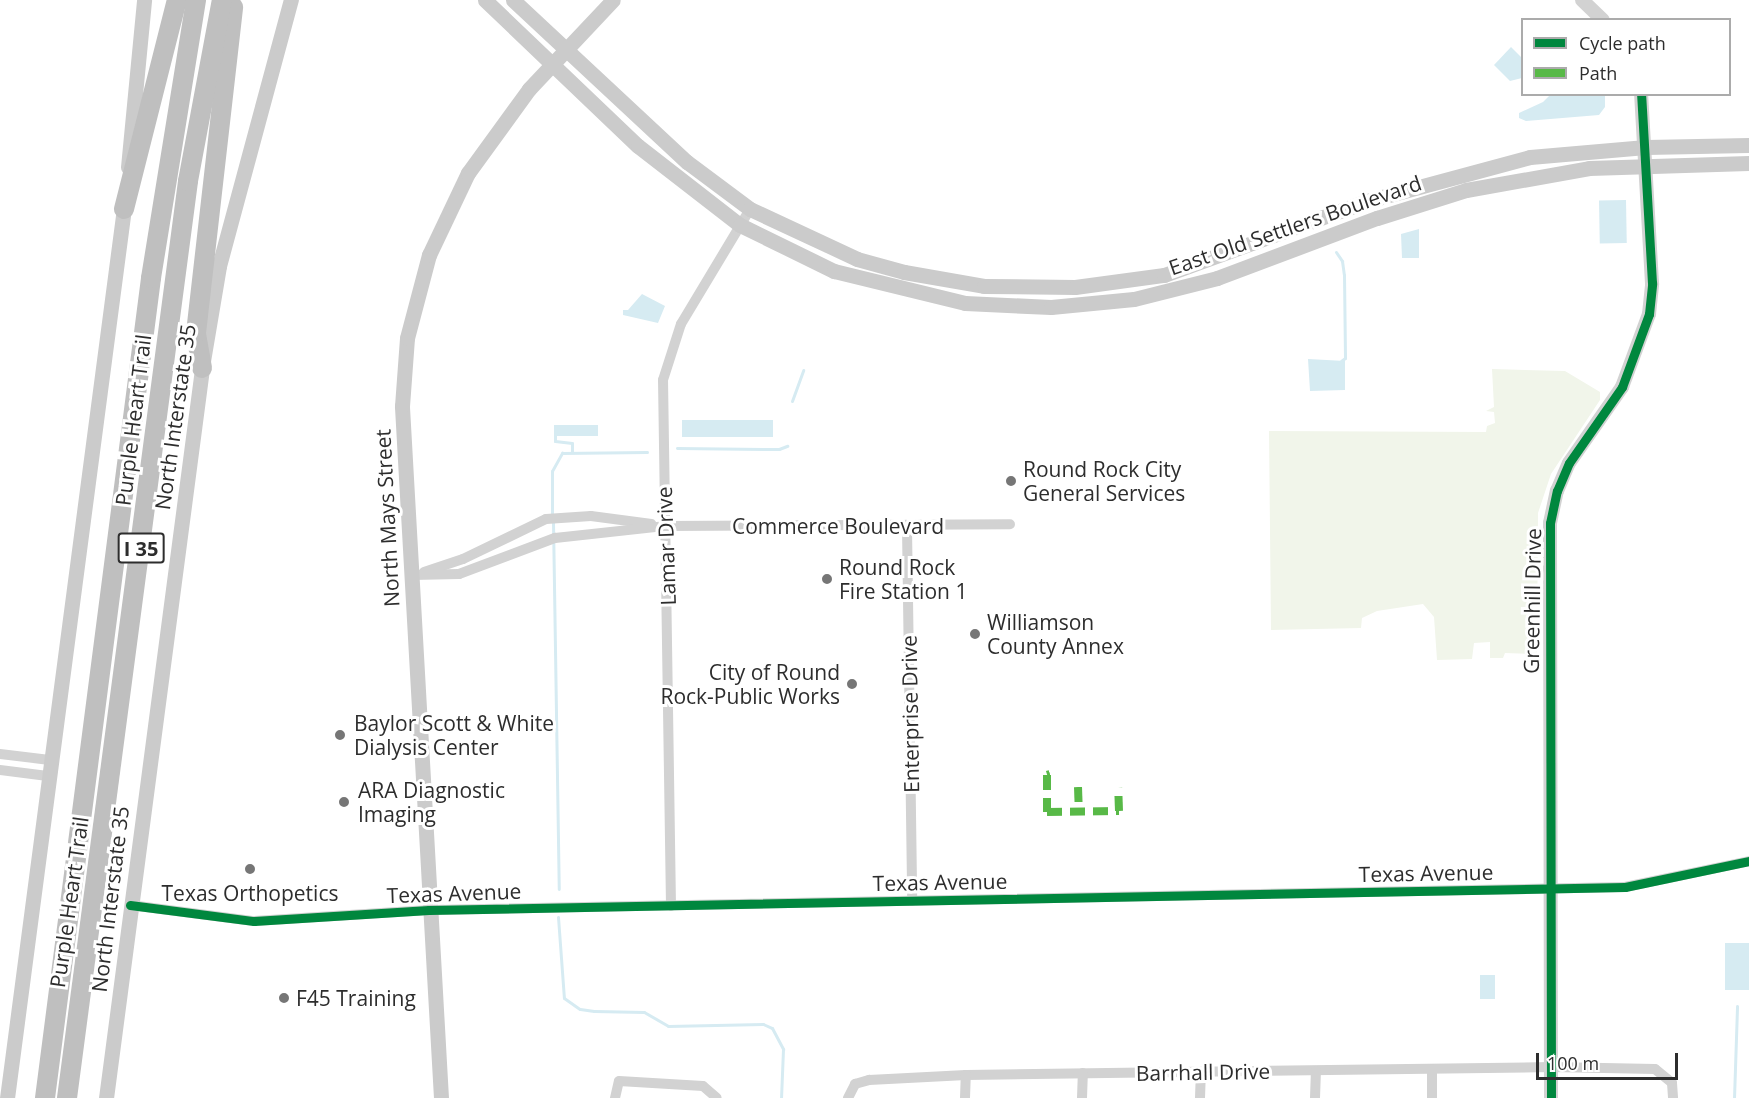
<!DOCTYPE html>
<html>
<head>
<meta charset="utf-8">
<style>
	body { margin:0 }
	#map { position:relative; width:1749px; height:1098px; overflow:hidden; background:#fff; font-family:"Open Sans",sans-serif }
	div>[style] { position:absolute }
	.green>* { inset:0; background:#f1f5ea }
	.water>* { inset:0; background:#d6ebf2; transform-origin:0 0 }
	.stream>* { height:3px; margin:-1.5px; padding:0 1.5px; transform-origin:1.5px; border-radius:1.5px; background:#d6ebf2 }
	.minor>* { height:10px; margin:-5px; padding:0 5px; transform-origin:5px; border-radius:5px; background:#d2d2d2 }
	.tertiary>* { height:14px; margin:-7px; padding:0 7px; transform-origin:7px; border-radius:7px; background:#d2d2d2 }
	.secondary>* { height:15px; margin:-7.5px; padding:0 7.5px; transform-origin:7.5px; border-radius:7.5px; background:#cbcbcb }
	.motorway>* { height:20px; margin:-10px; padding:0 10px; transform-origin:10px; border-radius:10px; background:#bfbfbf }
	.quiet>* { height:8px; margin-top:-4px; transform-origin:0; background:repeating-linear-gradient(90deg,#58b947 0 15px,transparent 0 23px) }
	.cycleway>* { height:9px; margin:-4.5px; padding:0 4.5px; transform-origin:4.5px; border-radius:4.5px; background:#00873e }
	.dots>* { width:16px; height:16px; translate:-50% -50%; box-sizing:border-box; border:3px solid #fff; border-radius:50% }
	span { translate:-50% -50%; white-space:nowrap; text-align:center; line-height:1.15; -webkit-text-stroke:6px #fff; paint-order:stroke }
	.shield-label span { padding:2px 4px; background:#fff; border:2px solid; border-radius:4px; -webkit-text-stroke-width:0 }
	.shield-label { font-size:20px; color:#2d2d2d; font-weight:700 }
	.street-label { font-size:21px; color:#2d2d2d }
	.poi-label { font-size:21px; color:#2d2d2d }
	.left { translate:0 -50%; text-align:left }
	.right { translate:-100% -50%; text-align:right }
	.legend { position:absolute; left:1521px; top:18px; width:210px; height:78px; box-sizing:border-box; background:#fff; border:2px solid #ababab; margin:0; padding:8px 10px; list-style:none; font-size:18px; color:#2d2d2d }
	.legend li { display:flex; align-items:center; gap:12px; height:30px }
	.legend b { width:30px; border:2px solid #ababab }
	.scale { position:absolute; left:1536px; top:1053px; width:142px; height:27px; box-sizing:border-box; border:3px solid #2d2d2d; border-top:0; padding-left:8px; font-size:18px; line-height:21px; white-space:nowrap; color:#2d2d2d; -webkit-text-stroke:4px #fff; paint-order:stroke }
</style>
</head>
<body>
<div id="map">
	<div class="green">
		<i style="clip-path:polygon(1492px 369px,1565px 371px,1600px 392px,1600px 400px,1551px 474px,1538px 513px,1537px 654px,1505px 653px,1503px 658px,1490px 658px,1490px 642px,1474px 643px,1472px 659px,1437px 660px,1434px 617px,1423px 604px,1377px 611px,1362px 618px,1361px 628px,1271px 630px,1269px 431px,1486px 432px,1487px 426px,1495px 423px,1494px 412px,1486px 411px,1494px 407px)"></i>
	</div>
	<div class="water">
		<i style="clip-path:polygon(1511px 47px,1522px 58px,1522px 78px,1510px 81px,1494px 65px)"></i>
		<i style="clip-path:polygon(1605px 94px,1605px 107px,1599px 115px,1526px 121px,1519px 118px,1519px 113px,1543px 102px,1550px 95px)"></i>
		<i style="left:1626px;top:200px;width:43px;height:27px;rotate:89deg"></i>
		<i style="clip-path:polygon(1419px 229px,1419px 258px,1402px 258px,1401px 234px)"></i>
		<i style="clip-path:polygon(642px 294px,665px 306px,658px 323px,623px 315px,623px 310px,628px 310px)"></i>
		<i style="clip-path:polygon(1308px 359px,1345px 361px,1345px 390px,1310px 391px)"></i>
		<i style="left:773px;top:420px;width:17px;height:91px;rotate:90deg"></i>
		<i style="left:554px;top:425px;width:44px;height:11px"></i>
		<i style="left:1749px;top:943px;width:47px;height:24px;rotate:90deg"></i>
		<i style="left:1480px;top:975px;width:15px;height:24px"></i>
	</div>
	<div class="stream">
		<i style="left:1336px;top:252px;width:11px;rotate:56deg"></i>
		<i style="left:1342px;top:261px;width:14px;rotate:82deg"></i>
		<i style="left:1344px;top:275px;width:83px;rotate:89.3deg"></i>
		<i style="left:1345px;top:358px;width:5px;rotate:143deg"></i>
		<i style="left:792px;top:401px;width:33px;rotate:-70deg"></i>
		<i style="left:555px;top:434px;width:7px;rotate:90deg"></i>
		<i style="left:555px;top:441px;width:17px;rotate:7deg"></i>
		<i style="left:572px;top:443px;width:9px;rotate:90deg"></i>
		<i style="left:677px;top:448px;width:102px;rotate:0.6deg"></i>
		<i style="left:779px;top:449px;width:9px;rotate:-21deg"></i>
		<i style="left:552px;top:516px;width:45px;rotate:-90deg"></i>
		<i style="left:552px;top:471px;width:21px;rotate:-61deg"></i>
		<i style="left:562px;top:453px;width:85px;rotate:-0.7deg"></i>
		<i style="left:553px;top:522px;width:367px;rotate:89.1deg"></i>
		<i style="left:558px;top:917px;width:81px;rotate:85.8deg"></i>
		<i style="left:564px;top:998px;width:19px;rotate:35deg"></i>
		<i style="left:580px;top:1009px;width:14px;rotate:8deg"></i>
		<i style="left:594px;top:1011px;width:50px;rotate:1.1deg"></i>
		<i style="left:644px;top:1012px;width:28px;rotate:30deg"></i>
		<i style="left:668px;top:1026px;width:95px;rotate:-1.2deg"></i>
		<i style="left:763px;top:1024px;width:10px;rotate:24deg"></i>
		<i style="left:772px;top:1028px;width:24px;rotate:62deg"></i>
		<i style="left:783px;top:1049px;width:49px;rotate:92.3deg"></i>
		<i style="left:1734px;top:1098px;width:92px;rotate:-88.1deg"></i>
	</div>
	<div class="minor">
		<i style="left:907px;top:527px;width:374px;rotate:89.2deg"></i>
		<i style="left:424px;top:572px;width:41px;rotate:-18.4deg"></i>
		<i style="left:463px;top:559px;width:92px;rotate:-25.7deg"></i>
		<i style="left:546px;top:519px;width:45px;rotate:-3.8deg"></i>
		<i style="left:591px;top:516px;width:61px;rotate:7.6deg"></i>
		<i style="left:412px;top:575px;width:47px;rotate:-1.2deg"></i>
		<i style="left:459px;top:574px;width:103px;rotate:-20.6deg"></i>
		<i style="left:555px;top:538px;width:112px;rotate:-6.2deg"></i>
		<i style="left:666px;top:526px;width:344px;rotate:-0.3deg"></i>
		<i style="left:0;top:754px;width:50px;rotate:6.8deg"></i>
		<i style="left:0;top:770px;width:48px;rotate:7.1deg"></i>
		<i style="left:130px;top:905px;width:125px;rotate:7.4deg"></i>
		<i style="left:254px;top:921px;width:175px;rotate:-3.6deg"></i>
		<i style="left:429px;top:910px;width:1196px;rotate:-1.1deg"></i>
		<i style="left:1625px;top:887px;width:127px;rotate:-11.8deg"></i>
		<i style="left:671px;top:906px;width:526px;rotate:-90.87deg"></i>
		<i style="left:663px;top:380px;width:59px;rotate:-72.2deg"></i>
		<i style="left:681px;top:324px;width:134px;rotate:-59deg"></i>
		<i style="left:615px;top:1098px;width:17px;rotate:-77deg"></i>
		<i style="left:619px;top:1081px;width:84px;rotate:3.4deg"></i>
		<i style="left:703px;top:1086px;width:18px;rotate:41deg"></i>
		<i style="left:848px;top:1098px;width:16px;rotate:-63deg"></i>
		<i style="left:855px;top:1084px;width:15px;rotate:-16deg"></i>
		<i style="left:869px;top:1080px;width:97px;rotate:-3deg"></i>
		<i style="left:966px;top:1075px;width:586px;rotate:-0.78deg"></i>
		<i style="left:1552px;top:1067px;width:103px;rotate:1.1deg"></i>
		<i style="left:1655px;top:1069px;width:22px;rotate:39deg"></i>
		<i style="left:1672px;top:1083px;width:15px;rotate:86deg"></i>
		<i style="left:965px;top:1098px;width:23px;rotate:-88deg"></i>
		<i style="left:1082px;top:1098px;width:25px;rotate:-88deg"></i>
		<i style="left:1200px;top:1098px;width:26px;rotate:-88deg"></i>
		<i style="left:1315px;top:1098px;width:27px;rotate:-88deg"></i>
		<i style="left:1432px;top:1098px;width:29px;rotate:-90deg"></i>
	</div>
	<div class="tertiary">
		<i style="left:1582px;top:0;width:29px;rotate:44deg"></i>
		<i style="left:1551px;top:1098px;width:575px;rotate:-90.1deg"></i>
		<i style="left:1550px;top:523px;width:33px;rotate:-78deg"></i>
		<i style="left:1557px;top:491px;width:30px;rotate:-67deg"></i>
		<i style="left:1569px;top:463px;width:93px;rotate:-55.1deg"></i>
		<i style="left:1622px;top:387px;width:78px;rotate:-69.7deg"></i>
		<i style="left:1649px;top:314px;width:31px;rotate:-84deg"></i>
		<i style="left:1652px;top:283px;width:189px;rotate:-93.3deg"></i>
	</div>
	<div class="secondary">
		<i style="left:485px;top:0;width:211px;rotate:43.7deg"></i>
		<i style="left:638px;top:146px;width:129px;rotate:37.8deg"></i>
		<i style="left:740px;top:225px;width:105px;rotate:26.1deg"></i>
		<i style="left:834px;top:271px;width:135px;rotate:13.7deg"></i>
		<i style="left:965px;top:303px;width:86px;rotate:2.7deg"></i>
		<i style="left:1051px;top:307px;width:83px;rotate:-5.5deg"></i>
		<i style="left:1134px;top:299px;width:86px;rotate:-14.2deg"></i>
		<i style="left:1217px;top:278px;width:171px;rotate:-20.6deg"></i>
		<i style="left:1377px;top:218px;width:93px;rotate:-17.5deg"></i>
		<i style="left:1466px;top:190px;width:125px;rotate:-10.1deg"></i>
		<i style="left:1589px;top:168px;width:160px;rotate:-1.8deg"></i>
		<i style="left:513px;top:0;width:238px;rotate:43deg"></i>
		<i style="left:687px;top:162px;width:79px;rotate:36.7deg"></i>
		<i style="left:750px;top:209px;width:118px;rotate:25deg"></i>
		<i style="left:857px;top:259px;width:49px;rotate:15.5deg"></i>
		<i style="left:904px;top:272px;width:81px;rotate:9.9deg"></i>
		<i style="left:984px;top:286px;width:91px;rotate:0.6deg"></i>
		<i style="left:1075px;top:287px;width:90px;rotate:-7.7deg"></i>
		<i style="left:1164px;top:275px;width:216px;rotate:-20deg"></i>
		<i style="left:1367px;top:201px;width:169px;rotate:-15.1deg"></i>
		<i style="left:1530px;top:157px;width:116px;rotate:-4.9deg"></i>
		<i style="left:1646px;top:147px;width:103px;rotate:-1.1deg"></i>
		<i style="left:128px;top:167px;width:168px;rotate:-84.5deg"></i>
		<i style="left:7px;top:1098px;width:906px;rotate:-82.51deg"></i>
		<i style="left:106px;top:1098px;width:743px;rotate:-82.5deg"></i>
		<i style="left:203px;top:361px;width:96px;rotate:-80.4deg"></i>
		<i style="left:219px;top:266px;width:276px;rotate:-74.9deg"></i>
		<i style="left:441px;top:1098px;width:693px;rotate:-93.23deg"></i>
		<i style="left:402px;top:406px;width:68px;rotate:-85.8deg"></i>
		<i style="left:407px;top:338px;width:86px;rotate:-75.2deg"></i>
		<i style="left:429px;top:255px;width:91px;rotate:-64.6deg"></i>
		<i style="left:468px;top:173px;width:104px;rotate:-54deg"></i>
		<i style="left:529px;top:89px;width:122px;rotate:-46.7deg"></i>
	</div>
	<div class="motorway">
		<i style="left:124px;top:209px;width:216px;rotate:-75.8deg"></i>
		<i style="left:202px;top:368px;width:36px;rotate:-100deg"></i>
		<i style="left:196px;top:333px;width:328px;rotate:-83.5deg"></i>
		<i style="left:45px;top:1098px;width:827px;rotate:-82.63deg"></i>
		<i style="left:151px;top:278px;width:282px;rotate:-80.8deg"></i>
		<i style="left:67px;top:1098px;width:925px;rotate:-82.48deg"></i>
		<i style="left:188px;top:181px;width:184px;rotate:-79.4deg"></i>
	</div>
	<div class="quiet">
		<i style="left:1050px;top:774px;width:3px;rotate:162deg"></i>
		<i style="left:1047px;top:775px;width:37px;rotate:90deg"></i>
		<i style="left:1047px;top:812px;width:72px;rotate:-0.8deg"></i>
		<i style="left:1119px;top:811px;width:23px;rotate:-92deg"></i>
		<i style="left:1078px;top:787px;width:25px;rotate:88deg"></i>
	</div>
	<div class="cycleway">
		<i style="left:130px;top:905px;width:125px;rotate:7.4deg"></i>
		<i style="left:254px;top:921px;width:175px;rotate:-3.6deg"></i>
		<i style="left:429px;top:910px;width:1196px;rotate:-1.1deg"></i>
		<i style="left:1625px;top:887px;width:127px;rotate:-11.8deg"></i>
		<i style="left:1551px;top:1098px;width:575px;rotate:-90.1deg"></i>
		<i style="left:1550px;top:523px;width:33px;rotate:-78deg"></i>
		<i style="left:1557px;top:491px;width:30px;rotate:-67deg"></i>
		<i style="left:1569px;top:463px;width:93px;rotate:-55.1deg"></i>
		<i style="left:1622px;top:387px;width:78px;rotate:-69.7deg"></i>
		<i style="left:1649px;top:314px;width:31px;rotate:-84deg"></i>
		<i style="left:1652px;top:283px;width:189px;rotate:-93.3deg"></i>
	</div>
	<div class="dots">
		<i style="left:1011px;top:481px;background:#767676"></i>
		<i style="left:827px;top:579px;background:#767676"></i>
		<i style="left:975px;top:634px;background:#767676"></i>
		<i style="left:852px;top:684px;background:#767676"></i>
		<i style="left:340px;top:735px;background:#767676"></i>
		<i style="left:344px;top:802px;background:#767676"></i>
		<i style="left:250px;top:869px;background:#767676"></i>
		<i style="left:284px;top:998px;background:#767676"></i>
	</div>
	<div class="shield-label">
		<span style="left:141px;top:548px">I 35</span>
	</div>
	<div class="street-label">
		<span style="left:1295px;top:225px;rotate:-19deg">East Old Settlers Boulevard</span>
		<span style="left:175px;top:417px;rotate:-82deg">North Interstate 35</span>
		<span style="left:133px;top:420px;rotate:-83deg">Purple Heart Trail</span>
		<span style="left:387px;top:518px;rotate:-93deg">North Mays Street</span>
		<span style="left:838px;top:526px">Commerce Boulevard</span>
		<span style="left:666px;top:546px;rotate:-92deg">Lamar Drive</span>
		<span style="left:1532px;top:601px;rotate:-89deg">Greenhill Drive</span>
		<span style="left:910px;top:714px;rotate:-91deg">Enterprise Drive</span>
		<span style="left:1426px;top:873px;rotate:-1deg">Texas Avenue</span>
		<span style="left:940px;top:882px;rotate:-1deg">Texas Avenue</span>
		<span style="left:454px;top:893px;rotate:-2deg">Texas Avenue</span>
		<span style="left:110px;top:899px;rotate:-83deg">North Interstate 35</span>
		<span style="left:69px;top:902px;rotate:-82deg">Purple Heart Trail</span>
		<span style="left:1203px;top:1072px;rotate:-1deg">Barrhall Drive</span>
	</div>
	<div class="poi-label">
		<span class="left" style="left:1023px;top:481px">Round Rock City<br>General Services</span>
		<span class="left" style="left:839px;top:579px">Round Rock<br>Fire Station 1</span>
		<span class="left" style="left:987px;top:634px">Williamson<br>County Annex</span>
		<span class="right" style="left:840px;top:684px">City of Round<br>Rock-Public Works</span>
		<span class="left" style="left:354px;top:735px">Baylor Scott &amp; White<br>Dialysis Center</span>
		<span class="left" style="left:358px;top:802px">ARA Diagnostic<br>Imaging</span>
		<span style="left:250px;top:893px">Texas Orthopetics</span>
		<span class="left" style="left:296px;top:998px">F45 Training</span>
	</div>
	<ul class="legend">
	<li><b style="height:8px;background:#00873e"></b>Cycle path</li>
	<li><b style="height:8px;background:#58b947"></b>Path</li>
	</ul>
	<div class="scale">100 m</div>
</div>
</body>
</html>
